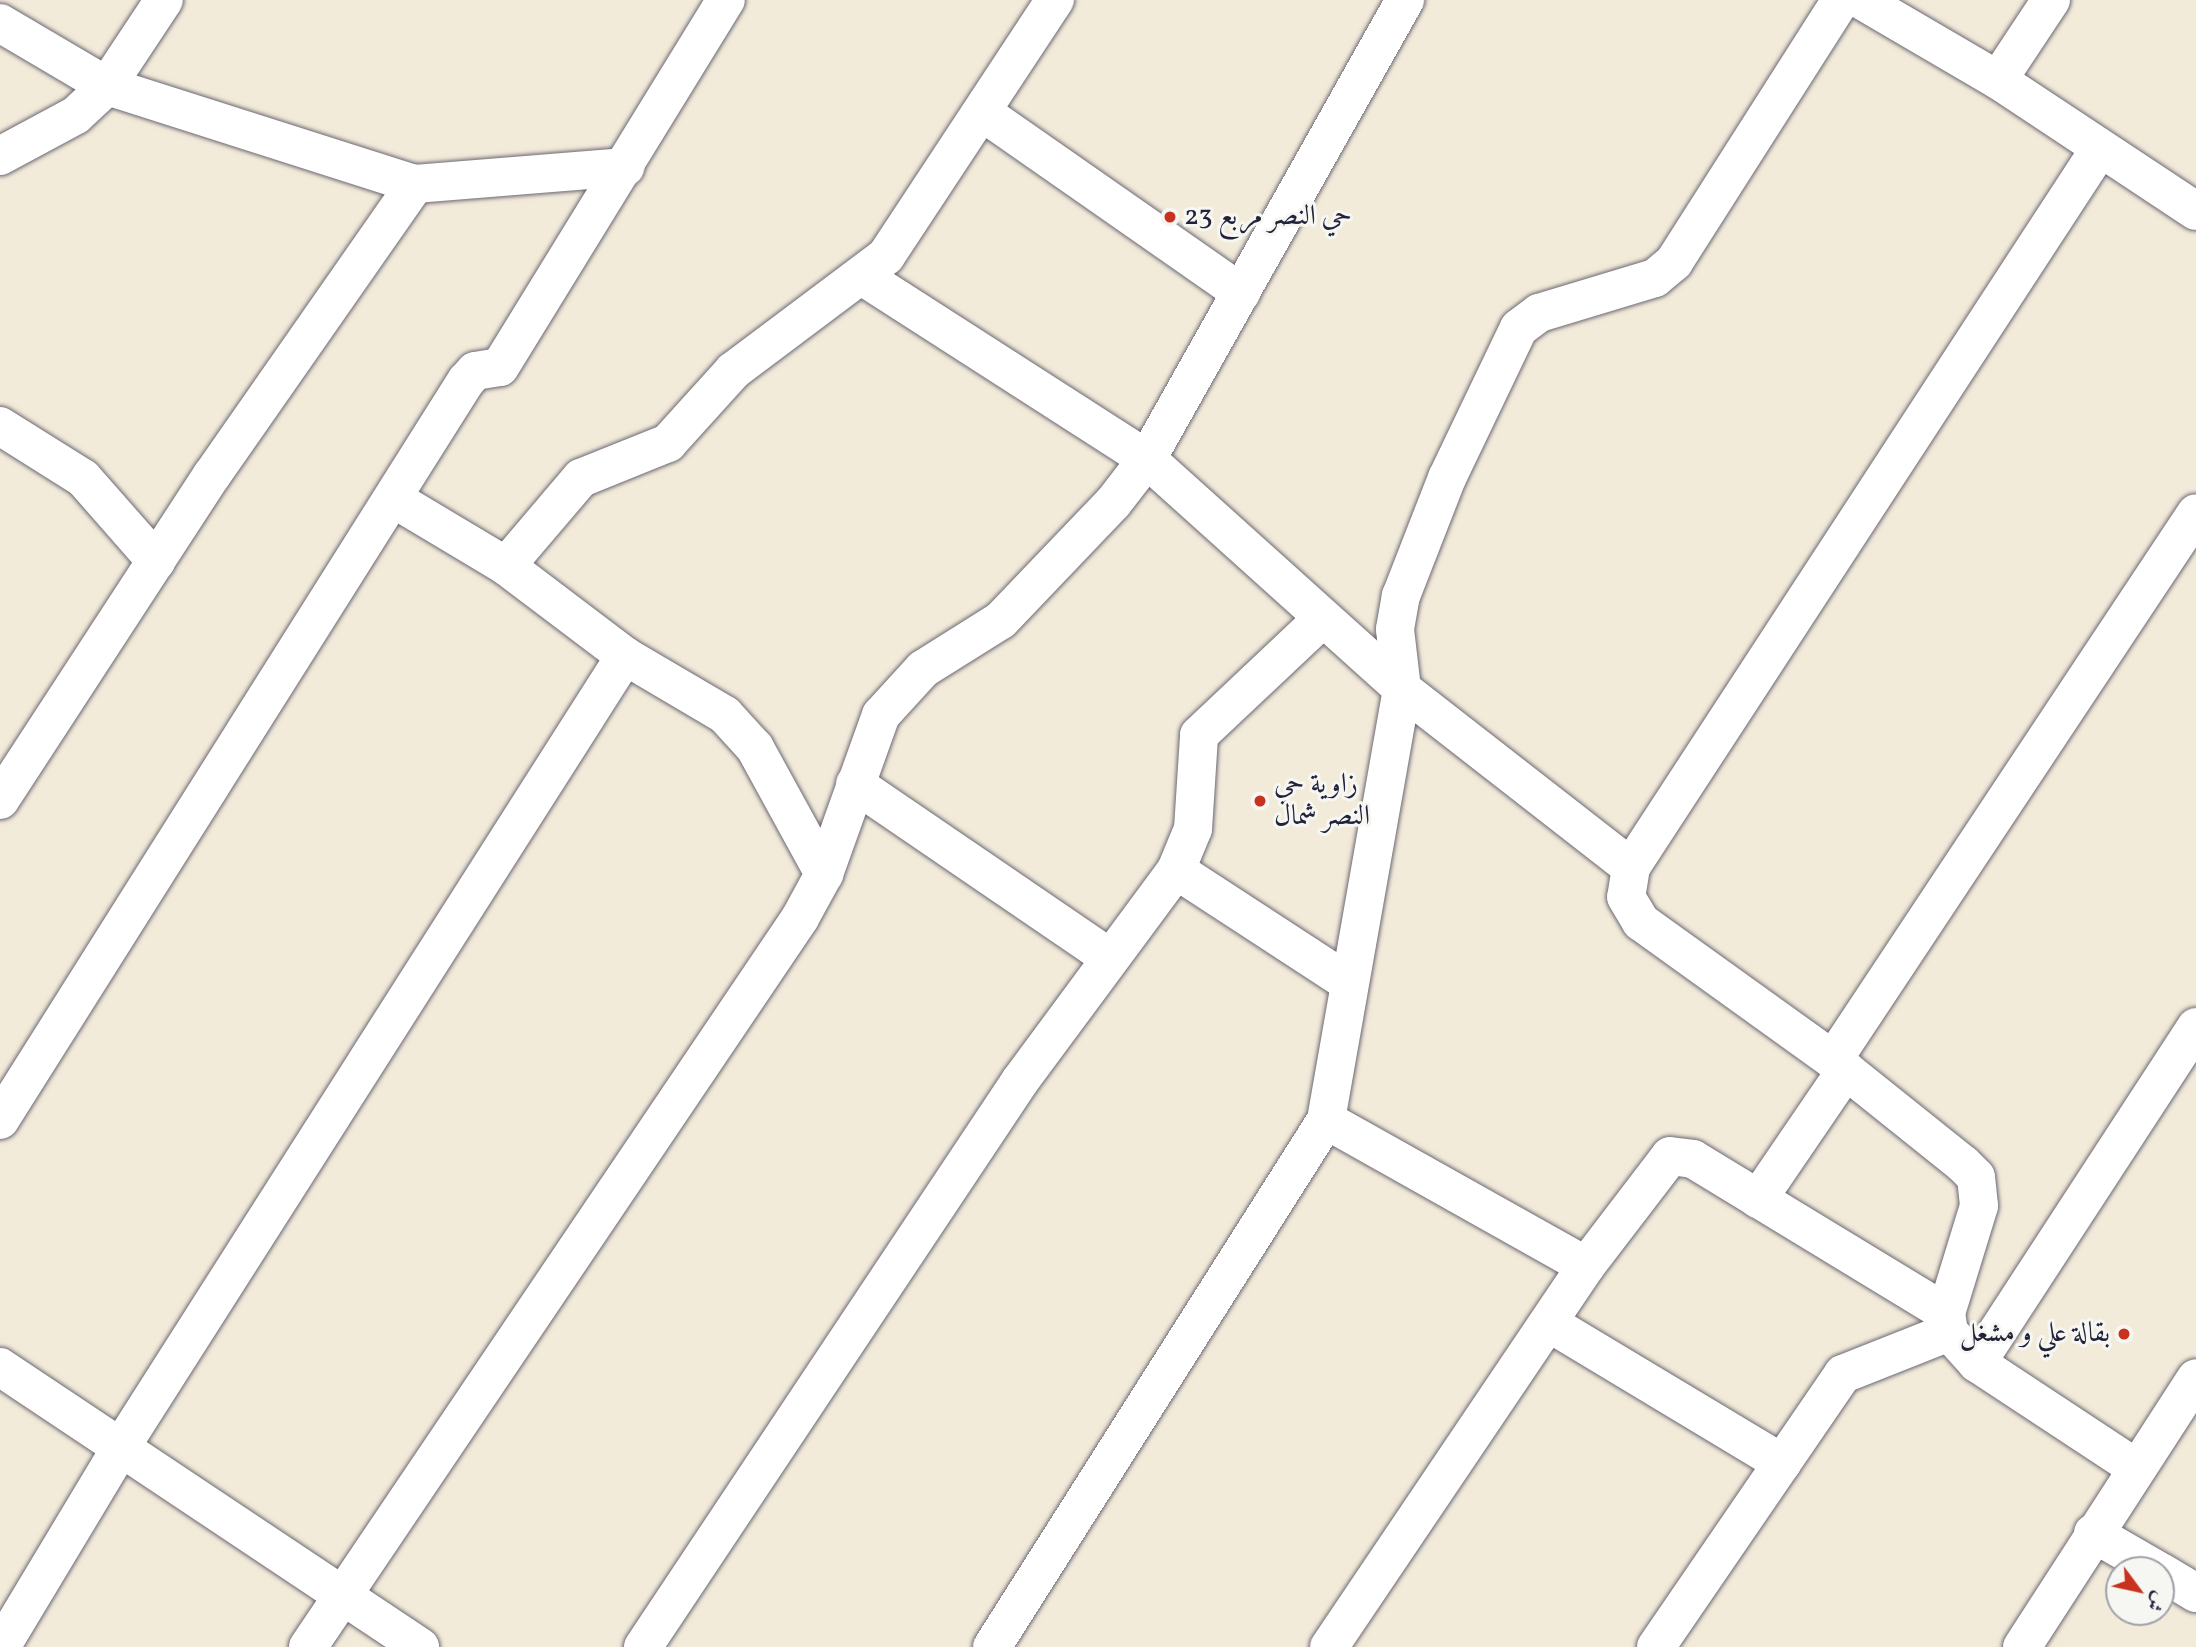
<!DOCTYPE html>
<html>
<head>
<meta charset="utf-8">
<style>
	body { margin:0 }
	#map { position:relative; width:2196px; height:1647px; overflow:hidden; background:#f3ebda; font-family:Vollkorn,Amiri,serif }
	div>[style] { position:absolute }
	.roads { filter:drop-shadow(0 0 2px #6b6873) drop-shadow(0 0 2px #6b6873) }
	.minor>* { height:38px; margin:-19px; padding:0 19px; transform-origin:19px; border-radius:19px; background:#fff }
	.dots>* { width:19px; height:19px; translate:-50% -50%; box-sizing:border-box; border:4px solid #f6f6f2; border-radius:50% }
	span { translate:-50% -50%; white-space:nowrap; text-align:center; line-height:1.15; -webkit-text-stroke:6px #f6f6f2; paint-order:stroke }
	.poi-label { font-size:28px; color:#22223b }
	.left { translate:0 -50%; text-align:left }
	.right { translate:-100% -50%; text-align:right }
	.north { position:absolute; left:2105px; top:1556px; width:70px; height:70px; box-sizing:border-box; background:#f6f6f2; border:2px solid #a1a1a9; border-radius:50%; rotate:123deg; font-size:19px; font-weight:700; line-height:28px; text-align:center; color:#22223b }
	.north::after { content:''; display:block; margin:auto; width:24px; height:32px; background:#c8321e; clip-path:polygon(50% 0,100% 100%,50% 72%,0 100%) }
</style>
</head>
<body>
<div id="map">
	<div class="roads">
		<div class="minor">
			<i style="left:1861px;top:0;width:159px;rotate:30.3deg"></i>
			<i style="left:1998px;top:80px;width:237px;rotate:33.5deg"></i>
			<i style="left:0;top:23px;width:124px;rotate:30.5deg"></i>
			<i style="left:107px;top:86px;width:323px;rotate:17.7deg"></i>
			<i style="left:415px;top:184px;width:211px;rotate:-4.6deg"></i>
			<i style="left:1998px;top:80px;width:96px;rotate:-56.5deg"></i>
			<i style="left:982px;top:112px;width:316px;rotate:34.9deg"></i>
			<i style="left:0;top:156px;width:86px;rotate:-28.3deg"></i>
			<i style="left:76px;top:115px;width:42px;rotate:-43.1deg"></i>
			<i style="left:107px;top:86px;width:103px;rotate:-56.5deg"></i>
			<i style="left:862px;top:276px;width:339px;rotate:32.7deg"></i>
			<i style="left:1147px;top:459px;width:343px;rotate:42deg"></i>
			<i style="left:1402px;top:689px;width:290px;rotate:37.9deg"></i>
			<i style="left:1631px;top:867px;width:30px;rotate:99deg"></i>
			<i style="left:1626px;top:897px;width:29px;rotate:59deg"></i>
			<i style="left:1641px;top:922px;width:236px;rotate:35.7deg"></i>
			<i style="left:1833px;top:1060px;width:166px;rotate:38.7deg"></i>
			<i style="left:1963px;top:1164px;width:18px;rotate:45deg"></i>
			<i style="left:1976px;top:1177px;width:29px;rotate:84deg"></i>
			<i style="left:1979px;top:1206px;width:112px;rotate:107.1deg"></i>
			<i style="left:1946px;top:1313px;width:19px;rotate:81deg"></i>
			<i style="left:1949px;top:1332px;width:42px;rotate:47.9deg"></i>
			<i style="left:1977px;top:1363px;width:189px;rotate:33.4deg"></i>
			<i style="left:0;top:426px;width:98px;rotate:32.1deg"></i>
			<i style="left:83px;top:478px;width:111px;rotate:48.7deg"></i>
			<i style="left:394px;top:499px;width:131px;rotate:30.9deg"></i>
			<i style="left:506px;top:566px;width:149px;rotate:37.1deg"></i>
			<i style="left:625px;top:656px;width:116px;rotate:30.5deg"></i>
			<i style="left:725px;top:715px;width:45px;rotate:47.7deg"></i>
			<i style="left:755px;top:748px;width:144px;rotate:61.3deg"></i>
			<i style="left:506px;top:566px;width:116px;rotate:-49.6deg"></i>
			<i style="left:581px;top:478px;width:94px;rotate:-21.9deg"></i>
			<i style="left:668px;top:443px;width:97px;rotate:-47.9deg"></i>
			<i style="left:733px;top:371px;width:191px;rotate:-36.9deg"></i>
			<i style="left:886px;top:256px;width:307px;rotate:-56.6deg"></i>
			<i style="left:855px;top:784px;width:307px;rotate:34.3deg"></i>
			<i style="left:0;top:800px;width:388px;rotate:-56.9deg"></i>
			<i style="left:212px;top:475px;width:355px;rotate:-55.1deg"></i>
			<i style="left:1631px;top:867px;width:858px;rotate:-56.88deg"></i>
			<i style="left:1176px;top:870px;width:205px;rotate:33.1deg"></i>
			<i style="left:1833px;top:1060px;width:656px;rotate:-56.43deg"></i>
			<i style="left:0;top:1120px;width:874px;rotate:-57.77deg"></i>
			<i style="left:466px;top:381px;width:13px;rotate:-48deg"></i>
			<i style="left:475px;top:371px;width:25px;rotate:-9deg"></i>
			<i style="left:500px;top:367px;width:431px;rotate:-58.4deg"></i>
			<i style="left:1326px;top:1120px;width:298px;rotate:29.3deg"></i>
			<i style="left:1758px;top:1199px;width:156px;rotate:-55.7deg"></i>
			<i style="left:1549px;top:1323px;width:272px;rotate:31deg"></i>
			<i style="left:1977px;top:1363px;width:401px;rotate:-56.9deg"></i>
			<i style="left:0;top:1367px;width:505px;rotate:33.69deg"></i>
			<i style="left:2093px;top:1533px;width:74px;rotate:30deg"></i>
			<i style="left:2161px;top:1572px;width:41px;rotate:31deg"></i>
			<i style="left:1px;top:1647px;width:233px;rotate:-59deg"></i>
			<i style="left:121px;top:1447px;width:938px;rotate:-57.5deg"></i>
			<i style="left:308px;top:1647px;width:879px;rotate:-55.98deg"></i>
			<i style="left:800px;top:918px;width:50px;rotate:-61.4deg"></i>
			<i style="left:824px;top:874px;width:169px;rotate:-70.3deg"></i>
			<i style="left:881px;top:715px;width:62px;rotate:-47.6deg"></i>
			<i style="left:923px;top:669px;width:92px;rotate:-32.1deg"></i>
			<i style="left:1001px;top:620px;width:162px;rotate:-46.3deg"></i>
			<i style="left:1113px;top:503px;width:56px;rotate:-52.3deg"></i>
			<i style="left:1147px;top:459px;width:527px;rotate:-60.66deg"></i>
			<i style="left:643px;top:1647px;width:680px;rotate:-56.33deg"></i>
			<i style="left:1020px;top:1081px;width:262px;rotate:-53.5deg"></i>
			<i style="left:1176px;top:870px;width:44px;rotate:-67.5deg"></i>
			<i style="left:1193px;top:829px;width:94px;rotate:-86.3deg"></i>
			<i style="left:1199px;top:735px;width:170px;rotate:-43.3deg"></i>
			<i style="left:992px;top:1647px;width:624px;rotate:-57.63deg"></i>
			<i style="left:1326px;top:1120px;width:438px;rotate:-80deg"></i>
			<i style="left:1402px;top:689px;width:60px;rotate:-96.7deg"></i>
			<i style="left:1395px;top:629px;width:34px;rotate:-80deg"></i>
			<i style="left:1401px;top:596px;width:127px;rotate:-68.7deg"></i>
			<i style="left:1447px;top:478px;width:166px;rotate:-64.4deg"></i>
			<i style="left:1519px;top:328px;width:25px;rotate:-37deg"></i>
			<i style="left:1539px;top:313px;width:121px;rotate:-16.8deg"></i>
			<i style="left:1655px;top:278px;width:25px;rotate:-40deg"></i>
			<i style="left:1674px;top:262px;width:311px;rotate:-57.5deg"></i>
			<i style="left:1329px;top:1647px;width:460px;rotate:-56deg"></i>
			<i style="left:1586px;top:1266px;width:138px;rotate:-52.6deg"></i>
			<i style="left:1670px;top:1156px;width:23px;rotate:7deg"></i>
			<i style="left:1693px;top:1159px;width:296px;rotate:31.3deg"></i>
			<i style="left:1656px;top:1647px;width:331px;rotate:-55.6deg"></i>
			<i style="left:1843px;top:1374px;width:114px;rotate:-21.6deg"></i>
			<i style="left:2022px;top:1647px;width:320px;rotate:-57.1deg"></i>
		</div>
	</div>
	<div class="dots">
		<i style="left:1170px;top:217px;background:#c8321e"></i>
		<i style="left:1260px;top:801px;background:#c8321e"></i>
		<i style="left:2124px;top:1334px;background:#c8321e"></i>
	</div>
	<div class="poi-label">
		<span class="left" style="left:1184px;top:217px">حي النصر مربع 23</span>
		<span class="left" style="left:1274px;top:801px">زاوية حي<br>النصر شمال</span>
		<span class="right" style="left:2110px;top:1334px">بقالة علي و مشغل</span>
	</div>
	<div class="north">ش</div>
</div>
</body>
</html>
